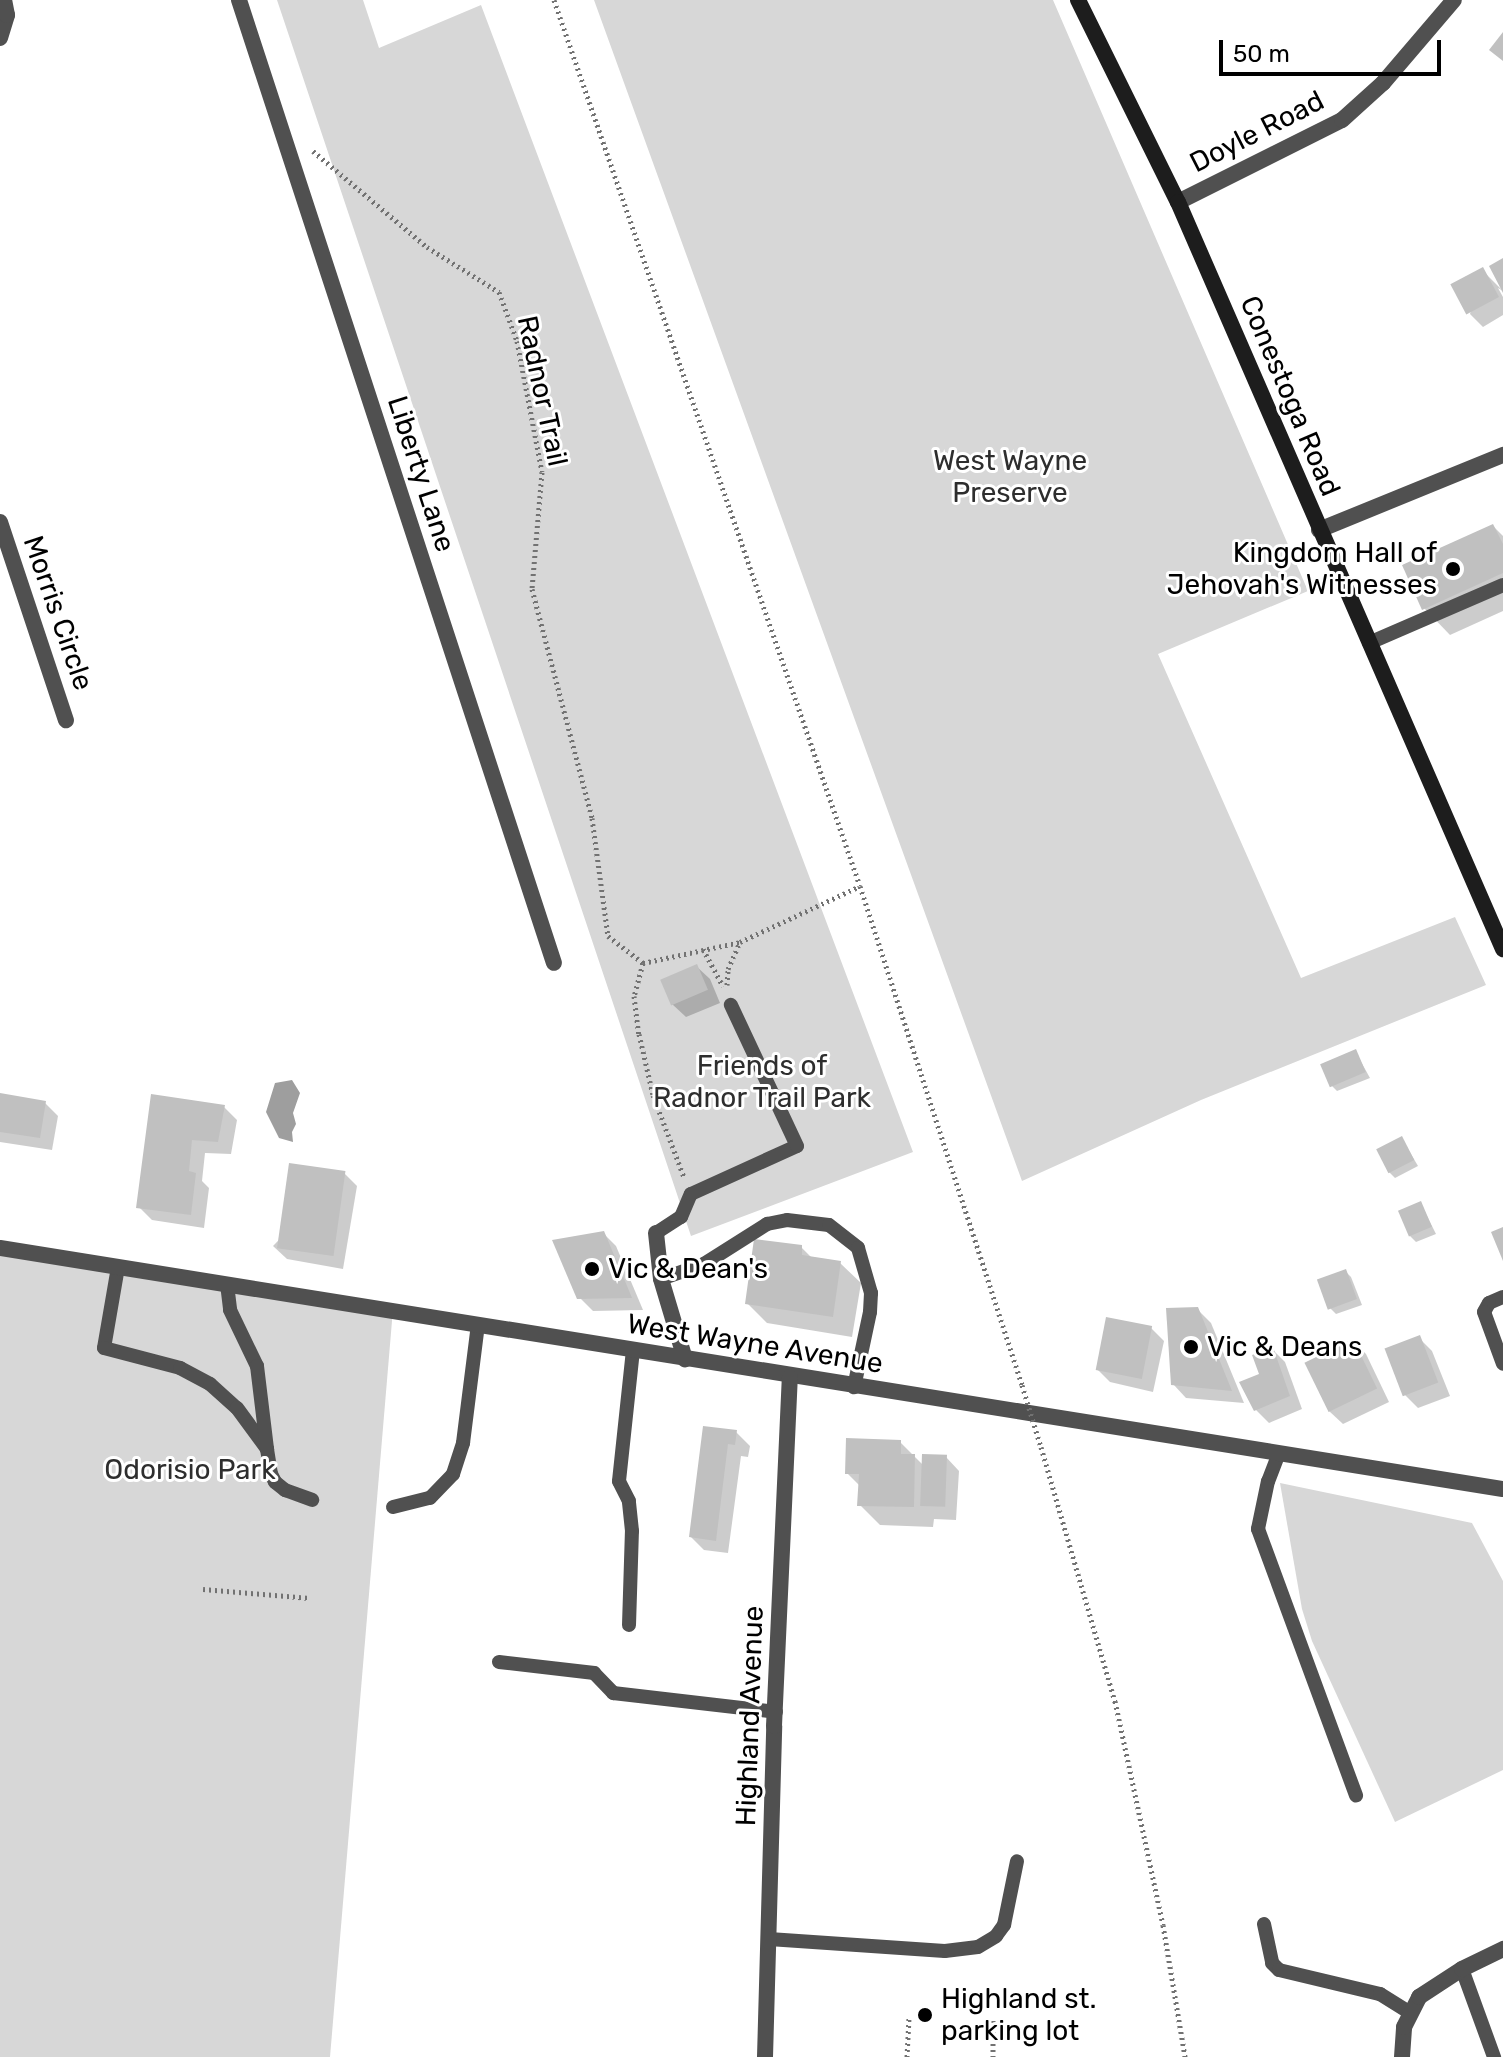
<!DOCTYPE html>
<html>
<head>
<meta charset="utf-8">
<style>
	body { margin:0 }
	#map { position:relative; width:1503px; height:2057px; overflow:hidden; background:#fff; font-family:Rubik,sans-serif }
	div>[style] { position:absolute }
	.green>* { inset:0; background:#d7d7d7 }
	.water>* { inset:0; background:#9e9e9e }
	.shadow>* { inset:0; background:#0003 }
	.building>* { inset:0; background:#c0c0c0; transform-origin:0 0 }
	.path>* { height:5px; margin-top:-2.5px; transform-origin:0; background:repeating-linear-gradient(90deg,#727272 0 2px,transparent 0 6px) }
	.lane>* { height:14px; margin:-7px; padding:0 7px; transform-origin:7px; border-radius:7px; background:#505050 }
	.street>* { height:16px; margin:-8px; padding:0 8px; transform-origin:8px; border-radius:8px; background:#505050 }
	.secondary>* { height:16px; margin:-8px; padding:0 8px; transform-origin:8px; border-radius:8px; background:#1d1d1d }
	.path-bridge>* { height:5px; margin-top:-2.5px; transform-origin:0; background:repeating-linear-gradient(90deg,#727272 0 2px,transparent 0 6px) }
	.dots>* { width:22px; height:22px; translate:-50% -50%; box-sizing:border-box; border:4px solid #fff; border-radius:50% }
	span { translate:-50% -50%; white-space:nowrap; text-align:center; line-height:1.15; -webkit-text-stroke:6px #fff; paint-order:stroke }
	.street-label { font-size:28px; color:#000 }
	.park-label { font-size:28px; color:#2e2e2e }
	.poi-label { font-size:28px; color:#000 }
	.right { translate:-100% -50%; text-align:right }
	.left { translate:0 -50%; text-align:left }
	.scale { position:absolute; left:1219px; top:40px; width:222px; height:36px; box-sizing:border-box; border:4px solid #000; border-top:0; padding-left:10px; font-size:24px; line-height:28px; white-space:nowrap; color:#000; -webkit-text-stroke:6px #fff; paint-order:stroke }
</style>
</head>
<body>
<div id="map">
	<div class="green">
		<i style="clip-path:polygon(277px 0,363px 0,379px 48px,481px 5px,913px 1152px,691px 1236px)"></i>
		<i style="clip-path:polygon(594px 0,1053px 0,1308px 591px,1158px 654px,1301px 978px,1455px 917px,1486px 985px,1201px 1100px,1022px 1181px)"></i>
		<i style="clip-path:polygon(0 1248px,393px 1309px,330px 2057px,0 2057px)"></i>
		<i style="clip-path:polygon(1280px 1483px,1472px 1523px,1503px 1581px,1503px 1770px,1395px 1822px,1312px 1641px,1302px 1609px)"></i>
	</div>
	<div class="water">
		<i style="clip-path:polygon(292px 1080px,300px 1093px,293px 1113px,296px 1124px,292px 1132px,293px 1142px,279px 1138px,266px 1112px,275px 1083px)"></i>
	</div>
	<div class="shadow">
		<i style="clip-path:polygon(1503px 261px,1503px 291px,1498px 288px,1503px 297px,1503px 315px,1483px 327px,1470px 314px,1482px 270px,1502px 290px)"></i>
		<i style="clip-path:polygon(1493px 526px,1503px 536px,1503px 611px,1450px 635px,1424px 608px)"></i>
		<i style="clip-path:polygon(696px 966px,710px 979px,720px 1003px,686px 1017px,672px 1004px)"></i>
		<i style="clip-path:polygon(1355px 1051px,1370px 1078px,1337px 1091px,1331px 1085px)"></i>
		<i style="clip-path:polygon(0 1095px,45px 1103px,58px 1116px,52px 1150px,0 1142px)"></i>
		<i style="clip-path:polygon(153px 1096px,224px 1107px,237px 1120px,231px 1154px,205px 1153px,202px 1181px,209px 1188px,204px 1228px,152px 1220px,139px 1207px)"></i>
		<i style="clip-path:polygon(1402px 1139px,1418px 1166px,1395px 1178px,1389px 1172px)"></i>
		<i style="clip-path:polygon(344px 1173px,357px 1186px,343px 1269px,287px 1259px,273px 1246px)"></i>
		<i style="clip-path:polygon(1421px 1204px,1436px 1234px,1416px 1242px,1410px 1236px)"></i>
		<i style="clip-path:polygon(603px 1233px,616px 1246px,643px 1310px,593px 1311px,579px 1297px)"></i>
		<i style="clip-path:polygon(801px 1247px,813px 1259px,840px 1263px,861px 1283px,852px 1337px,767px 1323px,747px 1303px)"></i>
		<i style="clip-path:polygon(1345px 1271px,1351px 1277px,1362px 1305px,1336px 1314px,1330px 1308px,1320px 1281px)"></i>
		<i style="clip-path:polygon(1197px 1309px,1211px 1323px,1244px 1403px,1186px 1398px,1173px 1384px)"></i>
		<i style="clip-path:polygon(1151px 1328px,1164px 1341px,1153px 1392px,1110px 1382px,1097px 1369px)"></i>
		<i style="clip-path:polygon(1419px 1338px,1432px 1351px,1450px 1396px,1418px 1408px,1405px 1395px)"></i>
		<i style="clip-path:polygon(1353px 1341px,1366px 1354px,1389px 1402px,1343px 1424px,1329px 1411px)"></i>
		<i style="clip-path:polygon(1272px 1349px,1285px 1362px,1302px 1409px,1269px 1423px,1256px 1410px,1262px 1375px)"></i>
		<i style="clip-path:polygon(705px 1428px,736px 1432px,750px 1446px,748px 1457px,741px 1456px,728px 1553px,704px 1550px,691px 1537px)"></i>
		<i style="clip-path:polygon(900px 1442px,923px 1465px,946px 1457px,959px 1471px,956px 1520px,934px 1519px,933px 1527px,880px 1525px,860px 1505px,860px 1486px,847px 1473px)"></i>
	</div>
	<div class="building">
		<i style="clip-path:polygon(1503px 32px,1503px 61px,1489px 50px)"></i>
		<i style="clip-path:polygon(1503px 258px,1503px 293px,1489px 266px)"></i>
		<i style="left:1483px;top:267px;width:34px;height:37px;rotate:62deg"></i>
		<i style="clip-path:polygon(1493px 524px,1503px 544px,1503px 573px,1422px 610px,1402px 565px)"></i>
		<i style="left:697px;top:964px;width:28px;height:40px;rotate:67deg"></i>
		<i style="left:1356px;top:1049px;width:25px;height:39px;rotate:67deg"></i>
		<i style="clip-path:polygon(0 1093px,46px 1101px,40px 1138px,0 1132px)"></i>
		<i style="clip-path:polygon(151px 1094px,225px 1105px,218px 1142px,192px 1140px,189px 1171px,196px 1173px,191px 1215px,136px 1208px)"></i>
		<i style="left:1402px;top:1136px;width:27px;height:29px;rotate:63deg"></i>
		<i style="left:289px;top:1163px;width:57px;height:86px;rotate:8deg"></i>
		<i style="left:1421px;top:1201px;width:28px;height:25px;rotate:67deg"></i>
		<i style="clip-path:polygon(1503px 1227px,1503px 1261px,1491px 1232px)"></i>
		<i style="clip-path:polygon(604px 1231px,632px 1298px,577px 1299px,552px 1240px)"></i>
		<i style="clip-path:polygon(754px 1239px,802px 1245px,802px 1255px,841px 1261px,833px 1317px,745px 1304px)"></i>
		<i style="left:1346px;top:1269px;width:32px;height:31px;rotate:70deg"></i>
		<i style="clip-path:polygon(1198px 1307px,1232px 1391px,1171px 1385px,1166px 1308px)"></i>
		<i style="left:1106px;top:1317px;width:47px;height:54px;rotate:11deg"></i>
		<i style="left:1420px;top:1335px;width:51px;height:38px;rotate:69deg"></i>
		<i style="left:1353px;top:1339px;width:55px;height:54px;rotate:64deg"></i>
		<i style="clip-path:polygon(1273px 1347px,1290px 1396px,1254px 1411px,1239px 1382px,1259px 1374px,1252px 1355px)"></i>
		<i style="clip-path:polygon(703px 1426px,737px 1430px,735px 1445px,728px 1444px,716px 1541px,689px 1537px)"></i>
		<i style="clip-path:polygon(846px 1438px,901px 1440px,901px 1454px,915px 1454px,914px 1507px,857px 1506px,859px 1474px,845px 1474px)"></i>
		<i style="left:922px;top:1454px;width:25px;height:52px;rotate:2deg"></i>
	</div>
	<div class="path">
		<i style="left:554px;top:0;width:937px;rotate:70.95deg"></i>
		<i style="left:860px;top:886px;width:525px;rotate:72.01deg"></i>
		<i style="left:313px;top:151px;width:149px;rotate:40.1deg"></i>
		<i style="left:427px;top:247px;width:85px;rotate:32deg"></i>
		<i style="left:499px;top:292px;width:52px;rotate:69.8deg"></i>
		<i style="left:517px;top:341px;width:133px;rotate:79.2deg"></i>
		<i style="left:542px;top:472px;width:117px;rotate:94.9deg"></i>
		<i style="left:532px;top:589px;width:237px;rotate:75.3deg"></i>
		<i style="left:592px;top:818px;width:119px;rotate:82.3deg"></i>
		<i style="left:608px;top:936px;width:44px;rotate:37.6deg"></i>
		<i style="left:643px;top:963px;width:99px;rotate:-12.2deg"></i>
		<i style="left:740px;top:942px;width:132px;rotate:-25deg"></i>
		<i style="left:703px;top:949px;width:42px;rotate:61.6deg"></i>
		<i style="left:643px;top:963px;width:34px;rotate:105deg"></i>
		<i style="left:634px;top:996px;width:38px;rotate:83deg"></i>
		<i style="left:639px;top:1034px;width:63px;rotate:77.1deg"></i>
		<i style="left:653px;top:1095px;width:88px;rotate:69.3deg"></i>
		<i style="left:727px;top:985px;width:16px;rotate:-86deg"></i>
		<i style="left:728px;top:969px;width:30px;rotate:-66deg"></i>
		<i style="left:1041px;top:1447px;width:265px;rotate:73.8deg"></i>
		<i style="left:1115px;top:1701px;width:229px;rotate:77.9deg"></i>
		<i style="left:1163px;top:1925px;width:134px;rotate:80.5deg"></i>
		<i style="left:203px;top:1589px;width:107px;rotate:4.8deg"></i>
		<i style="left:993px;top:2020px;width:37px;rotate:90deg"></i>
		<i style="left:907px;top:2057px;width:40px;rotate:-87.1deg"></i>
	</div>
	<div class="lane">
		<i style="left:1369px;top:643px;width:146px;rotate:-23.4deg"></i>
		<i style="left:656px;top:1233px;width:30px;rotate:-33deg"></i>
		<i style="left:681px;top:1217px;width:25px;rotate:-67deg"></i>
		<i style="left:691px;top:1194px;width:116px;rotate:-24.4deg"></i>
		<i style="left:797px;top:1146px;width:156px;rotate:-115.1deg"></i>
		<i style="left:118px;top:1267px;width:82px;rotate:99.8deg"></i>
		<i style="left:104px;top:1348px;width:79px;rotate:14.7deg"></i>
		<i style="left:180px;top:1368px;width:34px;rotate:28deg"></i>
		<i style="left:210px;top:1384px;width:36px;rotate:42deg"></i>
		<i style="left:237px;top:1408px;width:51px;rotate:53.8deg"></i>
		<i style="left:267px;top:1449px;width:25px;rotate:81deg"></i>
		<i style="left:271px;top:1474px;width:9px;rotate:63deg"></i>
		<i style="left:275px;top:1482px;width:13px;rotate:39deg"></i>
		<i style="left:285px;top:1490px;width:29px;rotate:20deg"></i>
		<i style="left:661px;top:1279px;width:46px;rotate:-19.2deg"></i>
		<i style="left:704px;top:1264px;width:75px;rotate:-32.4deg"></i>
		<i style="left:767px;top:1224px;width:20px;rotate:-11deg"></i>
		<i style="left:787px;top:1220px;width:42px;rotate:6.8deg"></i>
		<i style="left:829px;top:1225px;width:37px;rotate:38deg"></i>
		<i style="left:858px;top:1248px;width:47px;rotate:73.9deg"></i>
		<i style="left:871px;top:1293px;width:19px;rotate:93deg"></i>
		<i style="left:870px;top:1312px;width:77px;rotate:102deg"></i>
		<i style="left:227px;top:1284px;width:26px;rotate:83deg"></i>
		<i style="left:230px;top:1310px;width:62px;rotate:64.3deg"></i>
		<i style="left:257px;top:1366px;width:84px;rotate:83.1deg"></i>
		<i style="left:1503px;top:1297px;width:15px;rotate:157deg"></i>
		<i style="left:1489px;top:1303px;width:10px;rotate:119deg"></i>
		<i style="left:1484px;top:1312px;width:55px;rotate:69.9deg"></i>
		<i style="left:1279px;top:1453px;width:30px;rotate:111deg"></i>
		<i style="left:1268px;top:1481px;width:49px;rotate:101.8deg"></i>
		<i style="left:1258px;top:1529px;width:284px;rotate:69.8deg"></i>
		<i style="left:393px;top:1507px;width:38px;rotate:-14deg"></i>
		<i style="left:430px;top:1498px;width:33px;rotate:-46deg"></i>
		<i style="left:453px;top:1474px;width:33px;rotate:-72deg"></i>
		<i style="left:463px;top:1443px;width:119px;rotate:-82.8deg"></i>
		<i style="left:629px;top:1625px;width:94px;rotate:-88.2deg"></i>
		<i style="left:632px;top:1531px;width:30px;rotate:-96deg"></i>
		<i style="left:629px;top:1501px;width:22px;rotate:-117deg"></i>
		<i style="left:619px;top:1481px;width:131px;rotate:-83.9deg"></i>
		<i style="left:499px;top:1662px;width:96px;rotate:6.6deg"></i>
		<i style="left:594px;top:1673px;width:28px;rotate:46deg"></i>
		<i style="left:613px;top:1693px;width:164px;rotate:6.6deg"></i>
		<i style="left:1264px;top:1924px;width:40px;rotate:78deg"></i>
		<i style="left:1272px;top:1963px;width:10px;rotate:45deg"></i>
		<i style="left:1279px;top:1970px;width:104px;rotate:13.4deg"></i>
		<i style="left:1380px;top:1994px;width:34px;rotate:32deg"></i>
		<i style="left:769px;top:1939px;width:176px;rotate:3.9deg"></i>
		<i style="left:945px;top:1951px;width:33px;rotate:-7deg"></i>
		<i style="left:978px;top:1947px;width:21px;rotate:-31deg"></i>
		<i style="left:996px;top:1936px;width:14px;rotate:-54deg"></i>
		<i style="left:1004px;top:1925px;width:65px;rotate:-78.5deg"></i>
		<i style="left:1462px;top:1969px;width:94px;rotate:70deg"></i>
	</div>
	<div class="street">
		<i style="left:239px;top:0;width:1013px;rotate:71.89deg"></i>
		<i style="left:0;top:38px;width:24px;rotate:-73deg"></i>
		<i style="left:7px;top:15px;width:15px;rotate:-101deg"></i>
		<i style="left:1178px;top:202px;width:183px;rotate:-26.6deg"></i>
		<i style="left:1342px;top:120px;width:55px;rotate:-42.1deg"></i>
		<i style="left:1383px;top:83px;width:109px;rotate:-49.5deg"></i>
		<i style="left:0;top:522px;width:209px;rotate:71.6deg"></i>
		<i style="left:1319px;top:530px;width:199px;rotate:-22.2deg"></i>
		<i style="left:656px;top:1233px;width:46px;rotate:83.8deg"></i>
		<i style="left:661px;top:1279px;width:84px;rotate:73.3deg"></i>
		<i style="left:0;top:1248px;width:1522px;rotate:9.11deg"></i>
		<i style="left:765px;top:2057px;width:331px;rotate:-88.4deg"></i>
		<i style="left:774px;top:1726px;width:349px;rotate:-87.4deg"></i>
		<i style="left:1402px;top:2057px;width:30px;rotate:-86deg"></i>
		<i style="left:1404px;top:2027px;width:34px;rotate:-63deg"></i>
		<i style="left:1419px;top:1997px;width:51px;rotate:-33.1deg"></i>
		<i style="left:1462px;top:1969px;width:46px;rotate:-26deg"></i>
	</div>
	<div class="secondary">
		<i style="left:1078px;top:0;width:225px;rotate:63.7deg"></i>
		<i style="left:1178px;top:202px;width:815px;rotate:66.49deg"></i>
	</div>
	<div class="path-bridge">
		<i style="left:1022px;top:1385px;width:65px;rotate:73deg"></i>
	</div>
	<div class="dots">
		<i style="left:1453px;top:569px;background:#000"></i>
		<i style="left:592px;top:1269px;background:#000"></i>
		<i style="left:1191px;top:1347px;background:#000"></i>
		<i style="left:925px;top:2015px;background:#000"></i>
	</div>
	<div class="street-label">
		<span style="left:1257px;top:132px;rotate:-27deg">Doyle Road</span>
		<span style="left:542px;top:391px;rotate:78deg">Radnor Trail</span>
		<span style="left:1290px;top:396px;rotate:67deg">Conestoga Road</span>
		<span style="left:421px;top:474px;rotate:72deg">Liberty Lane</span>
		<span style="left:58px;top:613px;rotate:71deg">Morris Circle</span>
		<span style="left:755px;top:1344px;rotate:9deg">West Wayne Avenue</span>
		<span style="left:750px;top:1716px;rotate:-88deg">Highland Avenue</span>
	</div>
	<div class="park-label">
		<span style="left:1010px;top:477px">West Wayne<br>Preserve</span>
		<span style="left:762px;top:1082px">Friends of<br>Radnor Trail Park</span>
		<span style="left:190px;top:1470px">Odorisio Park</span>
	</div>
	<div class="poi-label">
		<span class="right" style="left:1437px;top:569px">Kingdom Hall of<br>Jehovah's Witnesses</span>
		<span class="left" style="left:608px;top:1269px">Vic &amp; Dean's</span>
		<span class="left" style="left:1207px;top:1347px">Vic &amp; Deans</span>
		<span class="left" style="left:941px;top:2015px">Highland st.<br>parking lot</span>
	</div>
	<div class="scale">50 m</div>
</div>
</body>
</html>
